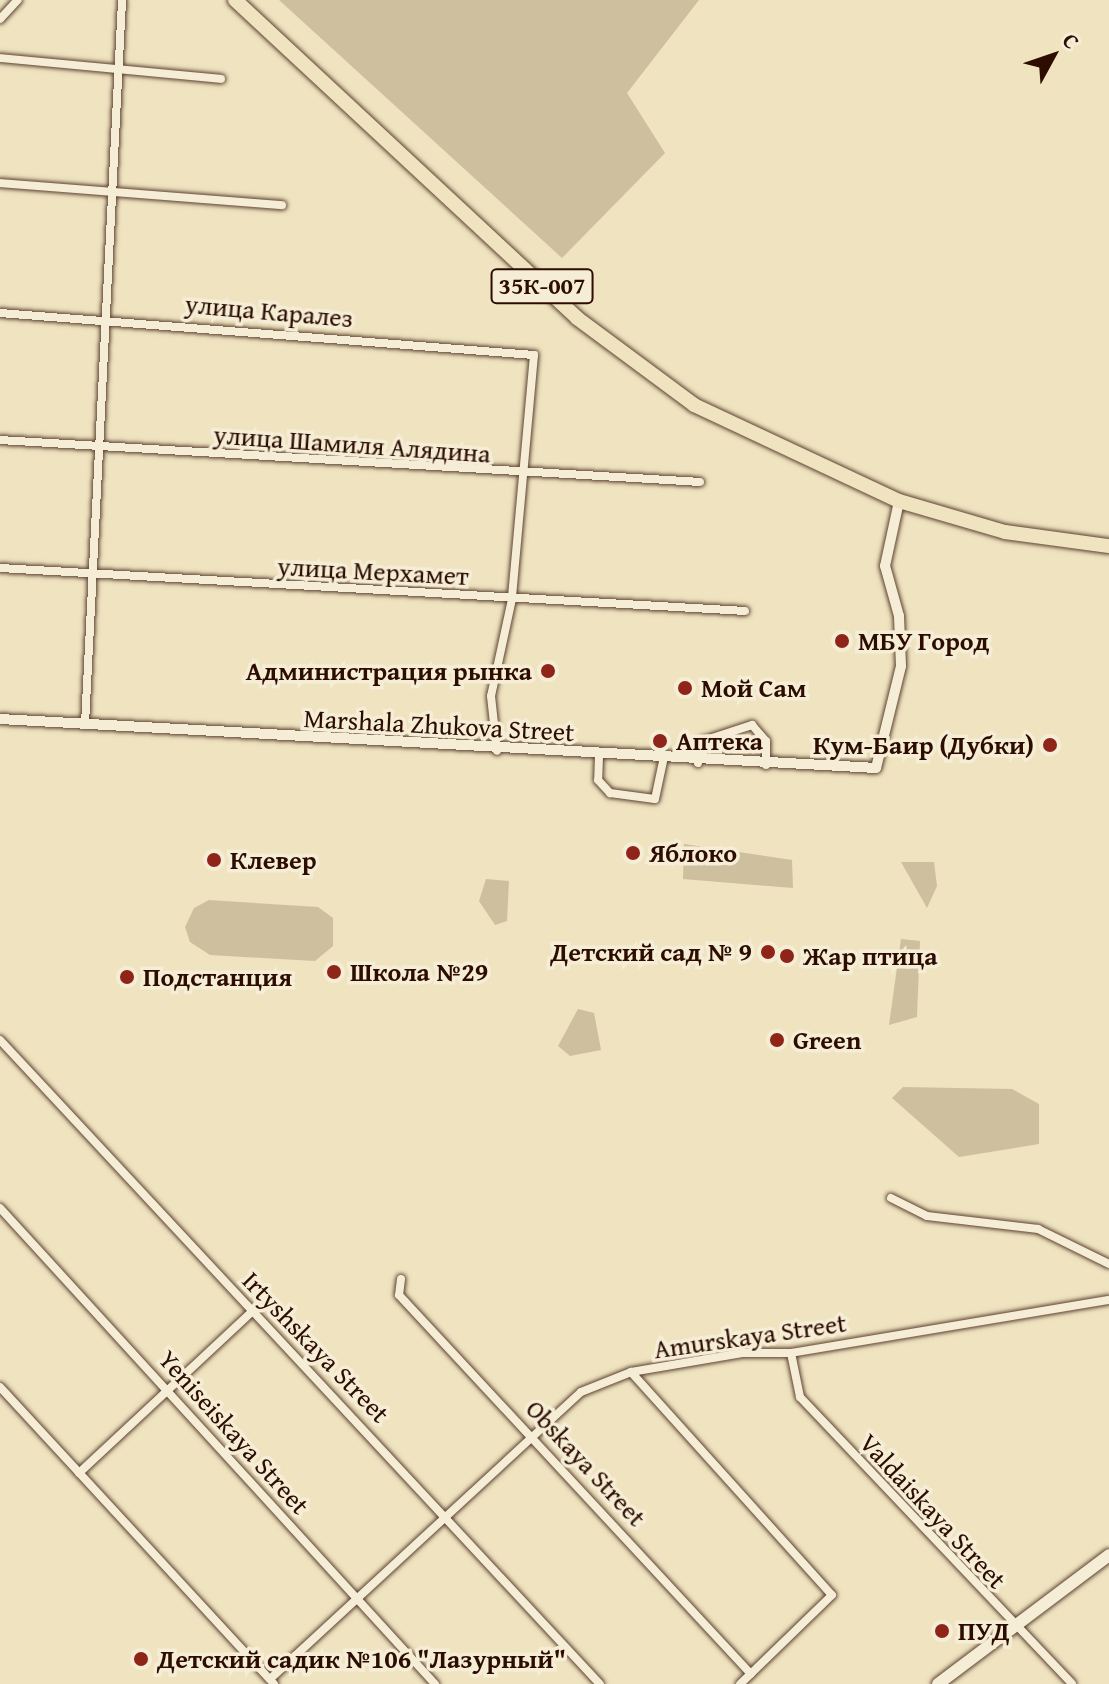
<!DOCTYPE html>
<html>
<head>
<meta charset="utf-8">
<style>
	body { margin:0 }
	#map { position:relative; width:1109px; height:1684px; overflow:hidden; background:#efe3c0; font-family:"Gentium Book Plus",serif }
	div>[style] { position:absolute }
	.green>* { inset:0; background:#cebf9f }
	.roads { filter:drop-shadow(0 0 2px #5d4230) drop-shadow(0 0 2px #5d4230) }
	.minor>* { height:8px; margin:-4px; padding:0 4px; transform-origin:4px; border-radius:4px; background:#f5edd6 }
	.tertiary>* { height:10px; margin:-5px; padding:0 5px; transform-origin:5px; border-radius:5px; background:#f5edd6 }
	.secondary>* { height:12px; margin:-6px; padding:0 6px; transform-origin:6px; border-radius:6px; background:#f5edd6 }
	.primary>* { height:14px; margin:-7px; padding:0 7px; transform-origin:7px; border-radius:7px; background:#efe3c0 }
	.dots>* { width:22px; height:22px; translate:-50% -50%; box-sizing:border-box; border:4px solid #f5edd6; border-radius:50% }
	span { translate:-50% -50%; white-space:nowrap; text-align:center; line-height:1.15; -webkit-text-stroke:7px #f5edd6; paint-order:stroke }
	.shield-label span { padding:2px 6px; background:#f5edd6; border:2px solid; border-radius:6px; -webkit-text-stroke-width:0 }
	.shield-label { font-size:24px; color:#2c0d00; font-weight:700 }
	.street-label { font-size:26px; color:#2c0d00 }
	.poi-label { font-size:26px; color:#2c0d00; font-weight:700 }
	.left { translate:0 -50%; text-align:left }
	.right { translate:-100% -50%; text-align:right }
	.north { position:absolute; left:1013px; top:16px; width:80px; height:80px; -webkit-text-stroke:6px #f5edd6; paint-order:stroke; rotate:50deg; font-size:22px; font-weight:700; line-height:32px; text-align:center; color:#2c0d00 }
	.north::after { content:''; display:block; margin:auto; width:28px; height:36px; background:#2c0d00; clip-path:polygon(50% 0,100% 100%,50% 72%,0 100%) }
</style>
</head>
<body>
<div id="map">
	<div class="green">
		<i style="clip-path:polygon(279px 0,699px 0,627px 93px,665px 153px,562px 258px)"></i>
		<i style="clip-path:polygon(684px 844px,792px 860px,793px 888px,683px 879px)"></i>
		<i style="clip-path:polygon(901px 862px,934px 862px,937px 886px,927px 908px)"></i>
		<i style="clip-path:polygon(486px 879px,509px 881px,507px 921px,495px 925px,479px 901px)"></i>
		<i style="clip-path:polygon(209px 900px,318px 907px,333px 918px,333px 946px,315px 961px,210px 955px,190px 942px,185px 927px,194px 908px)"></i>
		<i style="clip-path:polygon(901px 939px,920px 941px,917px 1017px,889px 1025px)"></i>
		<i style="clip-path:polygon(578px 1009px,594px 1013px,601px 1050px,570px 1056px,558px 1046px)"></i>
		<i style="clip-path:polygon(903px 1087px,1012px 1089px,1039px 1104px,1039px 1144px,959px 1157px,892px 1098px)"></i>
	</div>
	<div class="roads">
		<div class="minor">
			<i style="left:0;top:19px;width:26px;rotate:-47deg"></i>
			<i style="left:0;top:58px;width:222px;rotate:5.4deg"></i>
			<i style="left:0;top:183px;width:283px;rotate:4.5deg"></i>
			<i style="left:0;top:313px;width:536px;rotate:4.5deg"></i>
			<i style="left:534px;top:355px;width:245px;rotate:95.2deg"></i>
			<i style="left:512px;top:599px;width:99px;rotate:102.2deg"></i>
			<i style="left:491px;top:696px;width:55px;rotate:83.8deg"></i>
			<i style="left:0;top:440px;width:701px;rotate:3.43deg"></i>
			<i style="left:0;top:568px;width:746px;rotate:3.3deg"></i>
			<i style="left:85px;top:724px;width:725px;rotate:-87.07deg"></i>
			<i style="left:599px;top:756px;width:24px;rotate:92deg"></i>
			<i style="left:598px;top:780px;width:18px;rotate:47deg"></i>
			<i style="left:610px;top:793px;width:45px;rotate:7.6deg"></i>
			<i style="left:655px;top:799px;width:40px;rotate:-78deg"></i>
			<i style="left:698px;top:763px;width:23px;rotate:-77deg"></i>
			<i style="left:703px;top:741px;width:52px;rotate:-18.1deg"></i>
			<i style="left:752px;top:725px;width:21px;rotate:49deg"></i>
			<i style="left:766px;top:741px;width:24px;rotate:90deg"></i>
			<i style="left:0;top:1040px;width:880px;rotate:47.03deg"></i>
			<i style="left:891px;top:1198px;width:40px;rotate:26.6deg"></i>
			<i style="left:927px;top:1216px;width:112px;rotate:6.7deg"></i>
			<i style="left:1038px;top:1229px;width:79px;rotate:26.2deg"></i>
			<i style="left:0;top:1208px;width:645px;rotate:47.58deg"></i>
			<i style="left:401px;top:1279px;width:16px;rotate:97deg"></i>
			<i style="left:399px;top:1295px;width:517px;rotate:47.12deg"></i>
			<i style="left:791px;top:1353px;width:45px;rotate:78.4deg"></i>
			<i style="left:800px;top:1397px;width:395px;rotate:46.5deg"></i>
			<i style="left:631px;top:1372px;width:300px;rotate:48deg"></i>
			<i style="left:832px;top:1595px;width:128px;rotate:135.9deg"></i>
			<i style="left:0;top:1387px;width:404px;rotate:47.3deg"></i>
			<i style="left:79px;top:1473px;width:238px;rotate:-43deg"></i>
			<i style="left:270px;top:1679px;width:423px;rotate:-42.7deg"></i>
			<i style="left:581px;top:1392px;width:54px;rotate:-21.8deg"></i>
			<i style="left:631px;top:1372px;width:113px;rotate:-9.7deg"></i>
			<i style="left:742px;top:1353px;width:49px"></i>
			<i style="left:791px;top:1353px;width:322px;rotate:-9.5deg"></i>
		</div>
		<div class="tertiary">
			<i style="left:0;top:719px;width:877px;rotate:3.2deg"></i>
			<i style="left:876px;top:768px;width:105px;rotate:-76.2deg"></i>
			<i style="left:901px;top:666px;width:50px;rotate:-92.3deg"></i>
			<i style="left:899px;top:616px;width:52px;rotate:-105.6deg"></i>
			<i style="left:885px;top:566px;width:66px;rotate:-77.8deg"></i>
		</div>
		<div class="secondary">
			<i style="left:938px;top:1684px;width:214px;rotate:-37deg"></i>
		</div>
		<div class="primary">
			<i style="left:235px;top:0;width:467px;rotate:42.9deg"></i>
			<i style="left:577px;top:318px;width:146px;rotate:36.6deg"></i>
			<i style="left:694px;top:405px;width:226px;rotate:25.1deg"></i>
			<i style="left:899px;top:501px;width:110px;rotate:16.3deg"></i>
			<i style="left:1005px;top:532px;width:105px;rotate:7.7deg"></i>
		</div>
	</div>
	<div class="dots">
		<i style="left:842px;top:641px;background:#8f2418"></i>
		<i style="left:548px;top:671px;background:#8f2418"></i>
		<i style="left:685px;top:688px;background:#8f2418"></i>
		<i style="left:660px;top:741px;background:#8f2418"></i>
		<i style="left:1050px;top:745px;background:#8f2418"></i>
		<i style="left:633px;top:853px;background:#8f2418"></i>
		<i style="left:214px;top:860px;background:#8f2418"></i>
		<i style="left:768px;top:952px;background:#8f2418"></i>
		<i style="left:787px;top:956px;background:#8f2418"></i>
		<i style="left:334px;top:972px;background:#8f2418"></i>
		<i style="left:127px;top:977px;background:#8f2418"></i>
		<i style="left:777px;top:1040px;background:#8f2418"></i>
		<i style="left:942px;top:1631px;background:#8f2418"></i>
		<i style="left:141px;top:1659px;background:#8f2418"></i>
	</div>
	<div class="shield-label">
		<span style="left:542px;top:286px">35К-007</span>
	</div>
	<div class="street-label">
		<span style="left:269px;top:311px;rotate:5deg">улица Каралез</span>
		<span style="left:352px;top:444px;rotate:4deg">улица Шамиля Алядина</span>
		<span style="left:373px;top:571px;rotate:3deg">улица Мерхамет</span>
		<span style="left:439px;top:725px;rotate:3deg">Marshala Zhukova Street</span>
		<span style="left:750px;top:1336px;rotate:-8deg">Amurskaya Street</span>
		<span style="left:316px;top:1347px;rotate:46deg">Irtyshskaya Street</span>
		<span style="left:234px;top:1432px;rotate:48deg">Yeniseiskaya Street</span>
		<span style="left:586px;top:1463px;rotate:47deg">Obskaya Street</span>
		<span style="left:933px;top:1511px;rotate:47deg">Valdaiskaya Street</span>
	</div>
	<div class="poi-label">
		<span class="left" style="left:858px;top:641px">МБУ Город</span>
		<span class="right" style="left:532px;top:671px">Администрация рынка</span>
		<span class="left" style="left:701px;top:688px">Мой Сам</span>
		<span class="left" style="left:676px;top:741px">Аптека</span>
		<span class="right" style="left:1034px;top:745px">Кум-Баир (Дубки)</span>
		<span class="left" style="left:649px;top:853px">Яблоко</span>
		<span class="left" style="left:230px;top:860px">Клевер</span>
		<span class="right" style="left:752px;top:952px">Детский сад № 9</span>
		<span class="left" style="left:803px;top:956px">Жар птица</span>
		<span class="left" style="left:350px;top:972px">Школа №29</span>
		<span class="left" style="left:143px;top:977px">Подстанция</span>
		<span class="left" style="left:793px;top:1040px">Green</span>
		<span class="left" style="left:958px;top:1631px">ПУД</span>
		<span class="left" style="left:157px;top:1659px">Детский садик №106 "Лазурный"</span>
	</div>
	<div class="north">С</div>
</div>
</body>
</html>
